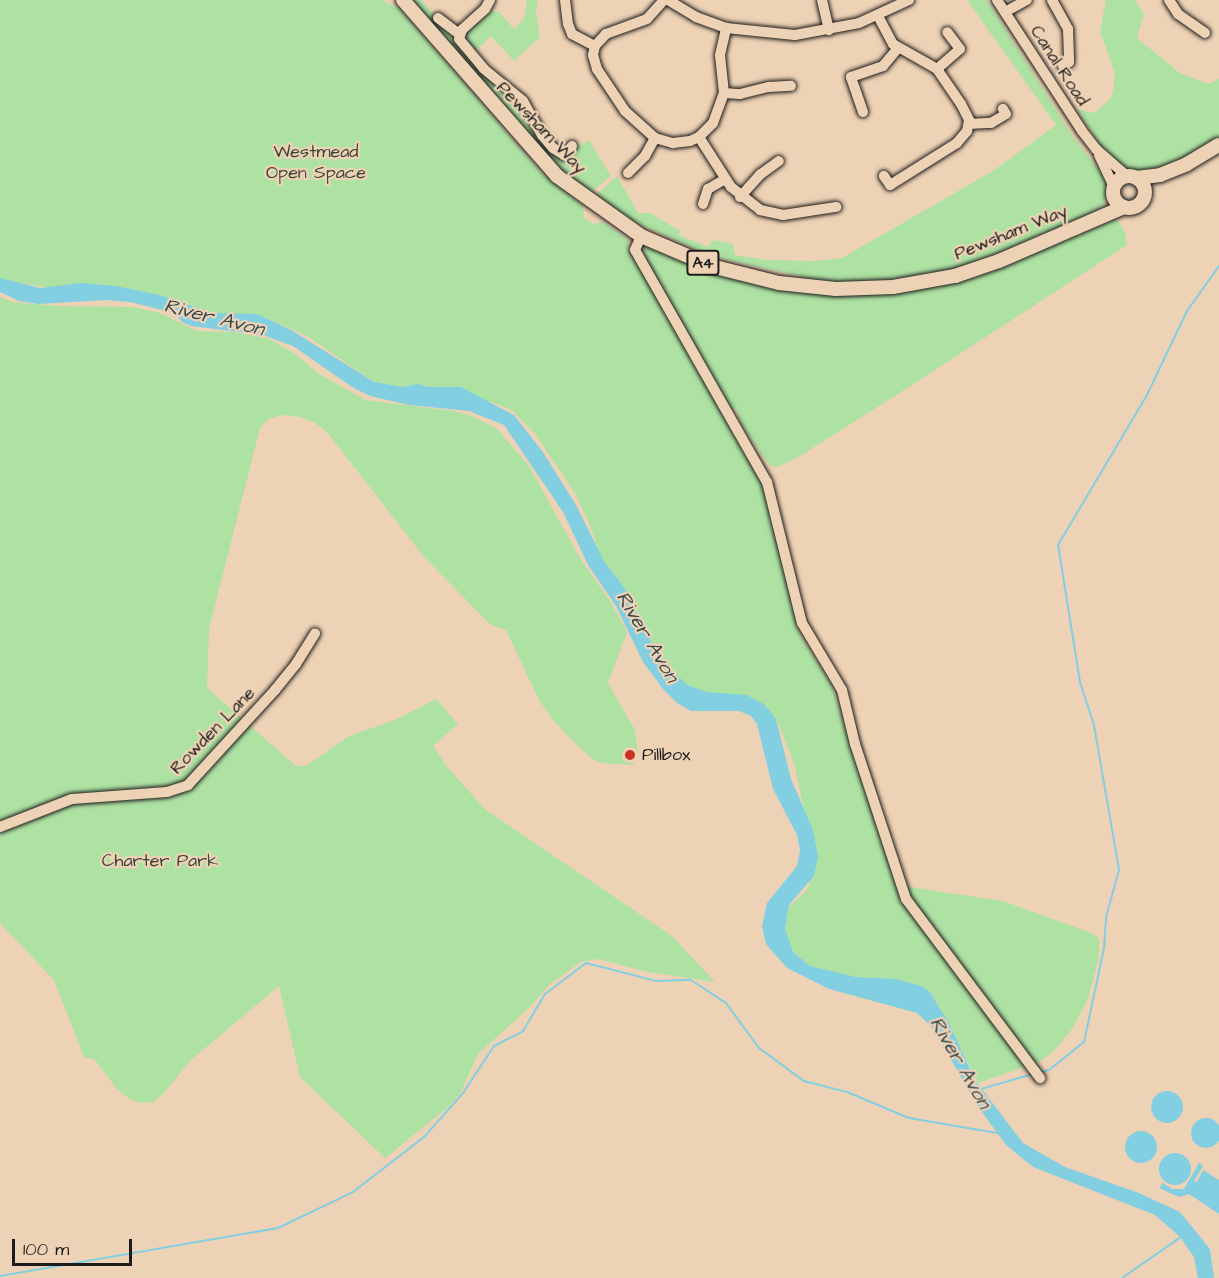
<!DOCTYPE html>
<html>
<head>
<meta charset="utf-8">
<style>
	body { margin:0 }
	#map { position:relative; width:1219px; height:1278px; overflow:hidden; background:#eed2b5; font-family:"Architects Daughter",sans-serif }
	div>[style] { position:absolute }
	.green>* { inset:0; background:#aee2a3 }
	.water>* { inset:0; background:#83cfe2 }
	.round { border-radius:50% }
	.stream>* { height:2px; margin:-1px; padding:0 1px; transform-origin:1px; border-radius:1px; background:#83cfe2 }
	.roads { filter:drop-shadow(0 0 2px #1c1c1c) drop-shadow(0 0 2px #1c1c1c) }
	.minor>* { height:10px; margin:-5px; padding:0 5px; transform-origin:5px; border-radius:5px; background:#eed2b5 }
	.major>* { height:14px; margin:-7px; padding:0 7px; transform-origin:7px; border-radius:7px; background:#eed2b5 }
	.major>.ring { margin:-7px; padding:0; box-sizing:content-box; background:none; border:14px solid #eed2b5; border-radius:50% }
	.dots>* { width:16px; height:16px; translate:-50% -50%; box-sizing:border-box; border:3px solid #eed2b5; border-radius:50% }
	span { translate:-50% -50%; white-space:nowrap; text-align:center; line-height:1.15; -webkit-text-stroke:4.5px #eed2b5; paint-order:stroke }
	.shield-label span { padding:2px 4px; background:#eed2b5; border:2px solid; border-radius:4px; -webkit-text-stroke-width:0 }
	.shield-label { font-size:16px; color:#1c1c1c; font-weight:700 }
	.street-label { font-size:18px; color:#1c1c1c }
	.park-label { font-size:18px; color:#394437 }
	.poi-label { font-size:18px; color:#1c1c1c }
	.left { translate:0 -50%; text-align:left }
	.water-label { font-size:20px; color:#36494e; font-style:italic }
	.scale { position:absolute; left:12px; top:1239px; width:120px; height:27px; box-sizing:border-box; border:3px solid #1c1c1c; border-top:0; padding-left:8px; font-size:18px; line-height:21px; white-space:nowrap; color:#1c1c1c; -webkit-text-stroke:4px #eed2b5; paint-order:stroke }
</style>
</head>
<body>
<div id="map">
	<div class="green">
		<i style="clip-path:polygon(0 0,381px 0,400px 9px,540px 171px,583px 206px,584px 218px,593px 224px,603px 222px,628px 239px,628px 249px,764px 483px,799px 633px,832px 685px,896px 885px,1003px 901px,1094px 934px,1099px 939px,1099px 957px,1088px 999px,1072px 1029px,1053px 1052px,1039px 1062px,978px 1083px,937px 1002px,921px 986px,896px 979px,875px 980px,838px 974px,810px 966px,793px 952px,785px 928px,788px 908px,807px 890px,815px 868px,795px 766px,780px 727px,774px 717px,674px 686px,655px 663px,639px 615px,604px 568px,590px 525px,576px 495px,536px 435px,512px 410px,491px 402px,462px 396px,390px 387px,374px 382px,307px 336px,270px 320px,231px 316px,0 280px)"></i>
		<i style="clip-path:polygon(413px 0,422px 0,457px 42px,491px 11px,499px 12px,514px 29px,524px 19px,527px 0,538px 0,536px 11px,540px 37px,514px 61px,491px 36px,470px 57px,517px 101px,558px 156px,589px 140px,611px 176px,589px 194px,561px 172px,497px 102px)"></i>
		<i style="clip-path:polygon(967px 0,987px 0,1073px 137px,1108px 181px,1108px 195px,1103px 206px,1089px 215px,1002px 255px,953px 271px,921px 277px,852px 283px,827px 282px,713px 257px,628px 219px,595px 196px,617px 176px,638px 213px,650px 213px,680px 231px,679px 235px,708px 247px,713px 240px,733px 244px,735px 255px,767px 260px,815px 261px,842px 258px,993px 171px,1056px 125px)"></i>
		<i style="clip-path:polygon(1106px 0,1135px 0,1144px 14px,1137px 38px,1181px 74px,1209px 84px,1219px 79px,1219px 140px,1193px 156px,1159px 169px,1132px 173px,1122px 168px,1103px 150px,1077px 109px,1092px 113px,1098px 110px,1110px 99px,1113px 92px,1115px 74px,1100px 31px)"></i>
		<i style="clip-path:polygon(1112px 217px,1119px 222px,1125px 233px,1127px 245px,898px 394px,800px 456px,777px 467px,770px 465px,762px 455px,740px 422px,736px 408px,729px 411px,642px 258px,645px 244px,773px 286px,926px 285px)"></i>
		<i style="clip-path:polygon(0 297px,13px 302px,59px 306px,133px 307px,160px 313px,197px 331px,234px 332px,268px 338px,294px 353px,318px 373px,365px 400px,454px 411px,472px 416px,497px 429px,529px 466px,581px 560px,610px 601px,627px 632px,608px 683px,635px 730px,638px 754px,633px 765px,601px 763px,591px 758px,569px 737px,553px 720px,539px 700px,506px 630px,491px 625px,424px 557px,327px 432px,315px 423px,300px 417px,282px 415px,268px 419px,260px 428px,209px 629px,207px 688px,296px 766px,306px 766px,349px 736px,395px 720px,436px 699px,458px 724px,433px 746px,447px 767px,486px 810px,672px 936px,715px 982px,648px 972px,598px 959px,581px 962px,549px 985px,530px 1007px,478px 1054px,460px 1094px,446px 1109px,385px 1158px,300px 1077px,279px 986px,191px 1060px,164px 1093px,153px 1102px,141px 1103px,128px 1098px,116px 1088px,95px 1060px,84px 1057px,54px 980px,0 923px)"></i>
	</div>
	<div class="water">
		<i style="clip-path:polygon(0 278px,40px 288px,81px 283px,116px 286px,159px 295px,212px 313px,257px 314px,293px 331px,374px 382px,403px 387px,418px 384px,428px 387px,461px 387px,514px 415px,543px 452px,576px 505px,604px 561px,629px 594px,644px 631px,663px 661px,687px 685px,707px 692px,747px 695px,765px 705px,776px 719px,791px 779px,813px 830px,818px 857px,814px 876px,789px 905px,785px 928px,793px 952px,810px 966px,856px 977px,896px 979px,921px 986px,930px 992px,949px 1023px,975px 1080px,1023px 1143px,1065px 1167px,1139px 1193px,1180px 1212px,1210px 1249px,1214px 1278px,1198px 1278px,1194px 1257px,1180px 1237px,1155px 1215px,1033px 1167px,1006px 1145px,977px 1105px,933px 1028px,917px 1013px,829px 989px,787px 968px,766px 944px,762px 926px,767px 903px,797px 866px,800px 850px,797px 835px,773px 789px,757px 724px,751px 716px,739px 711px,691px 711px,677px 703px,663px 689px,643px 662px,616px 606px,588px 565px,563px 512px,504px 425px,469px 411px,409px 405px,370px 396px,352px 387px,293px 346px,263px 335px,191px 326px,182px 322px,174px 313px,130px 302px,106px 300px,39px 304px,19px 301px,0 292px)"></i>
		<i class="round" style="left:1151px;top:1091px;width:32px;height:32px"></i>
		<i class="round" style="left:1191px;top:1118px;width:30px;height:30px"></i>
		<i class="round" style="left:1125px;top:1131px;width:32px;height:32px"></i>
		<i class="round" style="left:1159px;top:1153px;width:32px;height:32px"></i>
		<i style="clip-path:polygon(1199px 1163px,1203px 1166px,1194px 1181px,1197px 1182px,1203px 1170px,1219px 1180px,1219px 1214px,1189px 1194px,1179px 1197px,1159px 1188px,1163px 1183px,1172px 1189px,1184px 1189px)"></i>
	</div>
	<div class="stream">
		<i style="left:1041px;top:1072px;width:8px;rotate:-14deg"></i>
		<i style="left:1049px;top:1070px;width:45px;rotate:-38.7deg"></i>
		<i style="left:1084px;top:1042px;width:96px;rotate:-78deg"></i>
		<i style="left:1104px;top:948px;width:31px;rotate:-86deg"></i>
		<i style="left:1106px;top:917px;width:49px;rotate:-74.5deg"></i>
		<i style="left:1119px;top:870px;width:147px;rotate:-99.8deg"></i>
		<i style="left:1094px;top:725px;width:45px;rotate:-108deg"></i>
		<i style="left:1080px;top:682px;width:139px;rotate:-99.1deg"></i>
		<i style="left:1058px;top:545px;width:172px;rotate:-59.3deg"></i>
		<i style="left:1146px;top:397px;width:95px;rotate:-64.5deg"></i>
		<i style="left:1187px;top:311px;width:55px;rotate:-54.6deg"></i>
		<i style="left:981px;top:1089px;width:54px;rotate:-16.1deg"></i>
		<i style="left:0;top:1276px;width:282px;rotate:-9.8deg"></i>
		<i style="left:278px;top:1228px;width:83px;rotate:-25.6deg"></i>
		<i style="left:353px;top:1192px;width:90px;rotate:-37.8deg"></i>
		<i style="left:424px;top:1137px;width:59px;rotate:-48.4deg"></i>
		<i style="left:463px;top:1093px;width:56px;rotate:-56.6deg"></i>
		<i style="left:494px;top:1046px;width:33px;rotate:-27deg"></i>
		<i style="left:523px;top:1031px;width:43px;rotate:-59.3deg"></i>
		<i style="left:545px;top:994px;width:51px;rotate:-37.1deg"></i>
		<i style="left:586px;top:963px;width:72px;rotate:14.4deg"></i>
		<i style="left:656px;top:981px;width:35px;rotate:-2deg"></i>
		<i style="left:691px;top:980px;width:42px;rotate:33.3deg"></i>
		<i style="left:726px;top:1003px;width:56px;rotate:53.7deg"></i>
		<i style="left:759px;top:1048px;width:56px;rotate:36.3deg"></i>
		<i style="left:804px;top:1081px;width:44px;rotate:14.3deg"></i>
		<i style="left:847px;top:1092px;width:67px;rotate:22.8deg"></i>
		<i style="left:909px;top:1118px;width:89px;rotate:9.7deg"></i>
		<i style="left:1122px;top:1278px;width:72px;rotate:-34.8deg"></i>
	</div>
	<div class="roads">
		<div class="minor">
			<i style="left:490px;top:0;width:10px;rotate:119deg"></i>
			<i style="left:485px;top:9px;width:31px;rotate:138deg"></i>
			<i style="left:462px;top:30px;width:9px;rotate:108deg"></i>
			<i style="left:459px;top:39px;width:39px;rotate:50deg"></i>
			<i style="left:484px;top:69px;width:50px;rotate:39.4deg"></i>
			<i style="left:523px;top:101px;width:39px;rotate:61deg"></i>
			<i style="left:542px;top:135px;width:17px;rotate:50deg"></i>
			<i style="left:553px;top:148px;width:13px;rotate:32deg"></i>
			<i style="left:564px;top:155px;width:12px;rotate:-48deg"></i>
			<i style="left:565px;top:0;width:24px;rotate:83deg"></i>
			<i style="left:568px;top:24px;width:11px;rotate:68deg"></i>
			<i style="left:572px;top:34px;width:26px;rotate:28deg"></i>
			<i style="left:664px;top:0;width:25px;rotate:132deg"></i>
			<i style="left:647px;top:19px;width:44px;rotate:159.9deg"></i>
			<i style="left:606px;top:34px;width:16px;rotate:133deg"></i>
			<i style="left:595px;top:46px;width:9px;rotate:103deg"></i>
			<i style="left:593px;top:55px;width:15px;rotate:74deg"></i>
			<i style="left:597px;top:69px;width:50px;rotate:56.3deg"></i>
			<i style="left:625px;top:111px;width:40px;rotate:42deg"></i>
			<i style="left:655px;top:138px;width:19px;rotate:16deg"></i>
			<i style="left:673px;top:143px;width:17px;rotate:-7deg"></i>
			<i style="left:690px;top:141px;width:10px;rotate:-24deg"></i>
			<i style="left:699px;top:137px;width:20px;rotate:-45deg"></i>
			<i style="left:713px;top:123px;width:32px;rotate:-70deg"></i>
			<i style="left:724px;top:93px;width:38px;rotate:-96deg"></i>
			<i style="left:720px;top:55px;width:28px;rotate:-77deg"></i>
			<i style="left:668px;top:0;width:33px;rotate:31deg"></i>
			<i style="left:696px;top:17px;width:32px;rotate:20deg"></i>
			<i style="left:726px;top:28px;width:69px;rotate:5.8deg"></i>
			<i style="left:795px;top:35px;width:65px;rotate:-10.6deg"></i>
			<i style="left:859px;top:23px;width:55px;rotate:-24.7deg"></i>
			<i style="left:822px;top:0;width:31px;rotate:77deg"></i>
			<i style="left:997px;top:0;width:156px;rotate:57deg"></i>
			<i style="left:1082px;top:131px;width:23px;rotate:52deg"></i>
			<i style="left:1096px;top:149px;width:41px;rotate:41.1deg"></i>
			<i style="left:1052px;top:0;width:33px;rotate:61deg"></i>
			<i style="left:1068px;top:29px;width:33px;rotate:88deg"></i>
			<i style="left:1069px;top:62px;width:7px;rotate:153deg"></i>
			<i style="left:1169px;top:0;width:17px;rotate:57deg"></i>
			<i style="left:1178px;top:14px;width:33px;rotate:35deg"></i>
			<i style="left:1005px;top:12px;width:25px;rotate:-29deg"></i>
			<i style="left:878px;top:16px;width:32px;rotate:62deg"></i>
			<i style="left:893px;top:44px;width:51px;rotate:29.6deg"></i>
			<i style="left:937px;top:69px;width:42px;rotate:55.6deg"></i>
			<i style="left:961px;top:104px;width:18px;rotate:63deg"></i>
			<i style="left:969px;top:120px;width:11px;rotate:100deg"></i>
			<i style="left:967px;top:131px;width:16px;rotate:130deg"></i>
			<i style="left:957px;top:143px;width:79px;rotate:147.9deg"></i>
			<i style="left:890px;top:185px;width:11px;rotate:-124deg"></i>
			<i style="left:438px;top:18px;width:26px;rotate:37deg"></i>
			<i style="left:937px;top:69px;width:30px;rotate:-41deg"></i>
			<i style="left:960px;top:49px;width:21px;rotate:-127deg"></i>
			<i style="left:724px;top:93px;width:16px;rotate:4deg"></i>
			<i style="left:740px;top:94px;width:30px;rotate:-14deg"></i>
			<i style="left:769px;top:87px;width:22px;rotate:-3deg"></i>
			<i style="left:863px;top:112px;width:37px;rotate:-109deg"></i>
			<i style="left:851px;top:77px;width:34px;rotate:-19deg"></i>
			<i style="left:883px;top:66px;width:23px;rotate:-50deg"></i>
			<i style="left:969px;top:124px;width:22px;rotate:-3deg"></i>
			<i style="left:991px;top:123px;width:17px;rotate:-31deg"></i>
			<i style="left:1006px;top:114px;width:6px;rotate:-121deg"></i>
			<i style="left:699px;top:137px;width:59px;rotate:57.4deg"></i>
			<i style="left:731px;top:187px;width:37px;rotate:38deg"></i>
			<i style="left:760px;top:210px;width:24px;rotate:12deg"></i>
			<i style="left:783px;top:215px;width:54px;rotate:-8.6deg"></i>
			<i style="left:1099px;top:155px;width:35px;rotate:65deg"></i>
			<i style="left:628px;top:173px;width:24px;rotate:-45deg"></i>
			<i style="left:645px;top:156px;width:21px;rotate:-61deg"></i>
			<i style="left:740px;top:197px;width:31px;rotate:-48deg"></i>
			<i style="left:761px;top:174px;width:22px;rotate:-36deg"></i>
			<i style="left:703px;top:204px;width:16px;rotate:-72deg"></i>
			<i style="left:708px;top:189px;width:20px;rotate:-30deg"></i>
			<i style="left:641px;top:236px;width:15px;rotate:113deg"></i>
			<i style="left:635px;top:250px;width:267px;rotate:60.4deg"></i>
			<i style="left:767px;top:482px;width:145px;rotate:76.1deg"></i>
			<i style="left:802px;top:623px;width:78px;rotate:59.2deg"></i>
			<i style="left:842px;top:690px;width:56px;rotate:76.5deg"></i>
			<i style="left:855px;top:744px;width:163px;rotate:71.8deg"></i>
			<i style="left:906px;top:899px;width:224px;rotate:53.2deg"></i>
			<i style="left:0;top:827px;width:77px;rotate:-21.3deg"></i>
			<i style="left:72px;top:799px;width:95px;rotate:-4.2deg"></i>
			<i style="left:167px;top:792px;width:22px;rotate:-18deg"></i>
			<i style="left:188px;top:785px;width:129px;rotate:-47.5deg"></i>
			<i style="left:275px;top:690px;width:33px;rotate:-51deg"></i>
			<i style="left:296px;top:664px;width:36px;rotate:-58deg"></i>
		</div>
		<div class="major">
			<i style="left:403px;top:0;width:234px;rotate:48.8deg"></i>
			<i style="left:557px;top:176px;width:103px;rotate:35.5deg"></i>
			<i style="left:641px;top:236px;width:76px;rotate:23.2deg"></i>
			<i style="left:711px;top:266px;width:70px;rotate:14deg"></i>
			<i style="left:779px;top:283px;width:57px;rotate:6deg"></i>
			<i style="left:836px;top:289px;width:57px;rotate:-2deg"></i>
			<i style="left:893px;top:287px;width:63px;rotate:-10.1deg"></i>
			<i style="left:955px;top:276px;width:46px;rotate:-18.8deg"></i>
			<i style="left:999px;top:261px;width:136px;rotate:-23.4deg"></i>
			<i class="ring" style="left:1113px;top:176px;width:18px;height:18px"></i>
			<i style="left:1136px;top:178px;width:24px;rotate:-7deg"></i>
			<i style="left:1160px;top:175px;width:29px;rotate:-22deg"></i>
			<i style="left:1187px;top:164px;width:37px;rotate:-31deg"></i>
		</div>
	</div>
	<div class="dots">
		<i style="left:630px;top:755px;background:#c8321e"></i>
	</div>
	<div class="shield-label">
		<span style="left:703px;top:263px">A4</span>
	</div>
	<div class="street-label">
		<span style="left:1059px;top:66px;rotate:57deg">Canal Road</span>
		<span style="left:541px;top:128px;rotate:46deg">Pewsham Way</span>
		<span style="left:1011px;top:233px;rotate:-22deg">Pewsham Way</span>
		<span style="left:213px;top:731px;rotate:-46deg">Rowden Lane</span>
	</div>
	<div class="park-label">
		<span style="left:316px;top:163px">Westmead<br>Open Space</span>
		<span style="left:160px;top:861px">Charter Park</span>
	</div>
	<div class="poi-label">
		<span class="left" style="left:642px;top:755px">Pillbox</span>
	</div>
	<div class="water-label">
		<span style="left:214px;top:318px;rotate:14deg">River Avon</span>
		<span style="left:647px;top:637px;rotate:59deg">River Avon</span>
		<span style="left:960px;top:1063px;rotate:60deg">River Avon</span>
	</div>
	<div class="scale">100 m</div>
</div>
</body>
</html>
